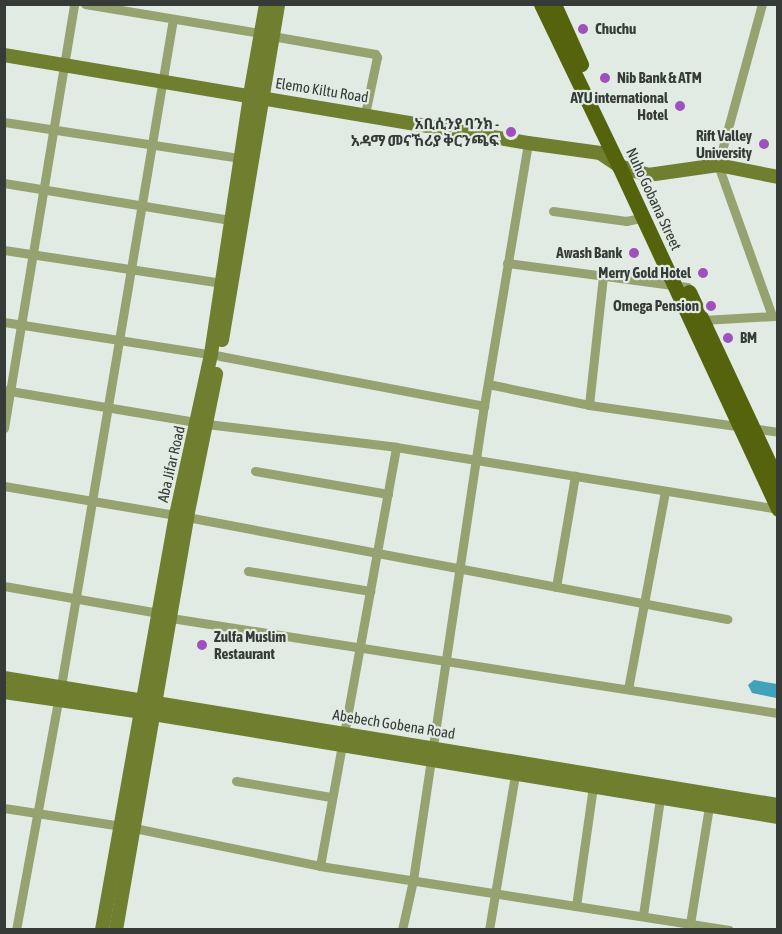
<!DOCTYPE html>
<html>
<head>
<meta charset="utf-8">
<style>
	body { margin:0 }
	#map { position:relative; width:782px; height:934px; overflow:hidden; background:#e1ebe3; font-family:"Asap Condensed","Noto Sans Ethiopic",sans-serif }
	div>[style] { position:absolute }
	.water>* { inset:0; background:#41a2ba }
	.street>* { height:9px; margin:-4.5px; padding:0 4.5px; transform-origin:4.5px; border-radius:4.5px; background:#96a270 }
	.secondary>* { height:14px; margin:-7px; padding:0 7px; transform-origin:7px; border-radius:7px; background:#6f7e2f }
	.primary>* { height:15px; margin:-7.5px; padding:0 7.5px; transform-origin:7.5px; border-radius:7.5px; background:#55630c }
	.dots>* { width:16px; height:16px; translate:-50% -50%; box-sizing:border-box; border:3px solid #e1ebe3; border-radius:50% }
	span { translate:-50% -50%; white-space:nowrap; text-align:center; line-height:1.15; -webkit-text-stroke:4.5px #e1ebe3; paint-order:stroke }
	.poi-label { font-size:15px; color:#373b38; font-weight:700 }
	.left { translate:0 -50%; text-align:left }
	.right { translate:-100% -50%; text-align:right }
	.street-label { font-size:15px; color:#373b38 }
	.frame { position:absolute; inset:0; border:6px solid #373b38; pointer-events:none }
</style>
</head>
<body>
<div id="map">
	<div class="water">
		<i style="clip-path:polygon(754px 680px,777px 684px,776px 698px,752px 693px,748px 685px)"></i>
	</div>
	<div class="street">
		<i style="left:85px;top:4px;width:178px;rotate:9.4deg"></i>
		<i style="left:762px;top:4px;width:167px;rotate:105.3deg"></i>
		<i style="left:718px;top:165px;width:160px;rotate:70.3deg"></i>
		<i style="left:272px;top:36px;width:105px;rotate:9.9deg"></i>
		<i style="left:375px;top:54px;width:4px;rotate:56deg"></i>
		<i style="left:377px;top:57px;width:58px;rotate:101.9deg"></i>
		<i style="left:4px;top:122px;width:239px;rotate:8.7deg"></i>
		<i style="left:4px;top:183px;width:229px;rotate:9.3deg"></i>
		<i style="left:553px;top:211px;width:74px;rotate:7.8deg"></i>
		<i style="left:626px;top:221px;width:16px;rotate:-11deg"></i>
		<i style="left:4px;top:250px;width:219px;rotate:8.6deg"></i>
		<i style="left:507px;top:263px;width:182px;rotate:7.6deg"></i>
		<i style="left:703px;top:320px;width:72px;rotate:-3.2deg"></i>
		<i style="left:4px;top:322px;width:219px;rotate:8.9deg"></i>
		<i style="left:220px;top:356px;width:269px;rotate:10.7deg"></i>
		<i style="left:488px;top:384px;width:103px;rotate:11.7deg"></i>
		<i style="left:589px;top:405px;width:191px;rotate:8.1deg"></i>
		<i style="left:4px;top:390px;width:206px;rotate:9.5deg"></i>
		<i style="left:207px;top:424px;width:190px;rotate:6.9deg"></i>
		<i style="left:396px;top:447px;width:386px;rotate:9.2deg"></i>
		<i style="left:589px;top:405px;width:129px;rotate:-83.8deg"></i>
		<i style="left:4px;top:428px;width:430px;rotate:-80.6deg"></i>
		<i style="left:255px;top:471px;width:135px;rotate:9.8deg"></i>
		<i style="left:4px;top:486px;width:186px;rotate:9.6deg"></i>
		<i style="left:187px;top:517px;width:550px;rotate:10.7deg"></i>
		<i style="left:248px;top:571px;width:124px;rotate:9.3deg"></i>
		<i style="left:4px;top:586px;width:157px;rotate:9.9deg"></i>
		<i style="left:556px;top:587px;width:113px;rotate:-80.3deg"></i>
		<i style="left:171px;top:618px;width:614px;rotate:8.9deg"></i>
		<i style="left:628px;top:689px;width:201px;rotate:-79.4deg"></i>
		<i style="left:236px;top:781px;width:96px;rotate:9.6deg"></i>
		<i style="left:4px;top:808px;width:132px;rotate:8.7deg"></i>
		<i style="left:134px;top:828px;width:190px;rotate:11.5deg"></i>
		<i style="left:320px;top:866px;width:414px;rotate:8.9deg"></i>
		<i style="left:320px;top:866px;width:426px;rotate:-79.7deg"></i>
		<i style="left:576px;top:906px;width:120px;rotate:-81.9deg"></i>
		<i style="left:643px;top:915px;width:118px;rotate:-81.7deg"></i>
		<i style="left:16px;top:930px;width:248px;rotate:-79.6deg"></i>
		<i style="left:61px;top:686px;width:676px;rotate:-80.47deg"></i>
		<i style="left:402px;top:930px;width:51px;rotate:-77.6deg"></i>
		<i style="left:413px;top:880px;width:479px;rotate:-81.5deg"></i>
		<i style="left:484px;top:406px;width:267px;rotate:-80.5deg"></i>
		<i style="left:489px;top:930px;width:158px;rotate:-80.5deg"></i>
		<i style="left:689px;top:930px;width:126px;rotate:-80.8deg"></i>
	</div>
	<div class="secondary">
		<i style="left:4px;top:55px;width:531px;rotate:9.53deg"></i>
		<i style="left:528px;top:143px;width:73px;rotate:7.9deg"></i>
		<i style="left:600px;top:153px;width:23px;rotate:34deg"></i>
		<i style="left:619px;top:166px;width:30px;rotate:17deg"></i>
		<i style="left:648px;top:175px;width:71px;rotate:-8.1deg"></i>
		<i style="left:718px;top:165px;width:61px;rotate:11.3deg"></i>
		<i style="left:222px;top:340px;width:341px;rotate:-80.5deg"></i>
		<i style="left:4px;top:678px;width:784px;rotate:9.32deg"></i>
		<i style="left:4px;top:692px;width:138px;rotate:8.3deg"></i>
		<i style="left:141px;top:712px;width:646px;rotate:9.36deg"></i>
		<i style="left:102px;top:930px;width:422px;rotate:-79.9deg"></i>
		<i style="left:176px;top:515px;width:165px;rotate:-77.7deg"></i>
		<i style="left:211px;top:354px;width:262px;rotate:-81.4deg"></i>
		<i style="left:250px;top:95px;width:92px;rotate:-80deg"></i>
		<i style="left:116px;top:930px;width:419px;rotate:-80.2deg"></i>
		<i style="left:187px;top:517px;width:146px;rotate:-78.5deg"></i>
	</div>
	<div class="primary">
		<i style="left:541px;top:4px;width:180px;rotate:64.3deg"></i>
		<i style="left:619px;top:166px;width:378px;rotate:65.1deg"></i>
		<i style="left:554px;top:4px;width:66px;rotate:65.8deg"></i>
		<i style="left:689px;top:292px;width:210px;rotate:64.9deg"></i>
	</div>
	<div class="dots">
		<i style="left:583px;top:29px;background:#a04fbf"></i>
		<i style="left:605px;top:78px;background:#a04fbf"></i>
		<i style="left:680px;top:106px;background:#a04fbf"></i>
		<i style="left:511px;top:132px;background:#a04fbf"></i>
		<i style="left:764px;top:144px;background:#a04fbf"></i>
		<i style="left:634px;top:253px;background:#a04fbf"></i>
		<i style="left:703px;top:273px;background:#a04fbf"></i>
		<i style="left:711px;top:306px;background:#a04fbf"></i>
		<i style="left:728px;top:338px;background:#a04fbf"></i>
		<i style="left:202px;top:645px;background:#a04fbf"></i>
	</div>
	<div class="poi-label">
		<span class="left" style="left:595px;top:29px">Chuchu</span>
		<span class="left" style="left:617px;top:78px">Nib Bank &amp; ATM</span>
		<span class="right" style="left:668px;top:106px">AYU international<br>Hotel</span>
		<span class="right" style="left:499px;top:132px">አቢሲንያ ባንክ -<br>አዳማ መናኸሪያ ቅርንጫፍ</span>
		<span class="right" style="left:752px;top:144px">Rift Valley<br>University</span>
		<span class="right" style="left:622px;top:253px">Awash Bank</span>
		<span class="right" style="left:691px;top:273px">Merry Gold Hotel</span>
		<span class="right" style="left:699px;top:306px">Omega Pension</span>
		<span class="left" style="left:740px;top:338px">BM</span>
		<span class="left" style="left:214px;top:645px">Zulfa Muslim<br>Restaurant</span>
	</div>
	<div class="street-label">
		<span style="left:322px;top:90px;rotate:9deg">Elemo Kiltu Road</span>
		<span style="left:654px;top:199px;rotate:65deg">Nuho Gobana Street</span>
		<span style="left:171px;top:464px;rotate:-77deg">Aba Jifar Road</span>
		<span style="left:394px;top:724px;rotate:9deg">Abebech Gobena Road</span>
	</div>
	<div class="frame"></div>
</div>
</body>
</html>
